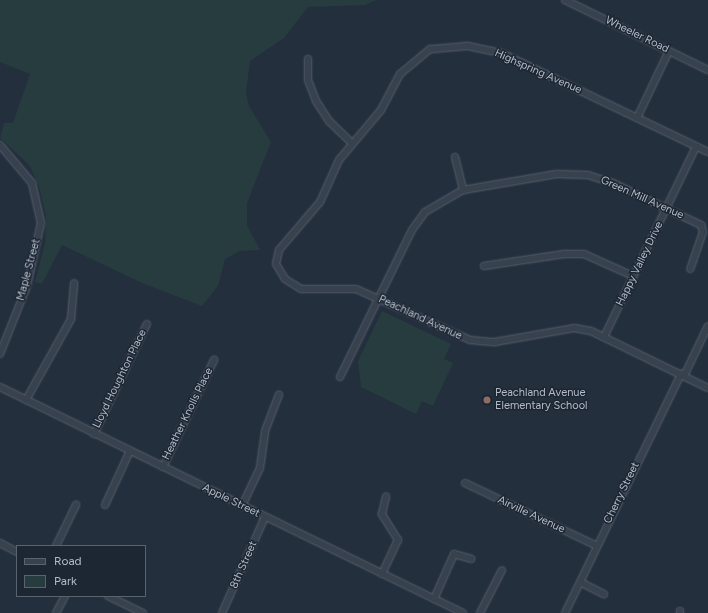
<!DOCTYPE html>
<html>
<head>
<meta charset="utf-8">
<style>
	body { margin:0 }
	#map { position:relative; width:708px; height:613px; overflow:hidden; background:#242f3e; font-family:Figtree,sans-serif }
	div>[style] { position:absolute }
	.green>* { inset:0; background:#263c3f }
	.roads { filter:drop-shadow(0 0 1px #565f6c) drop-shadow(0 0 1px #565f6c) }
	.minor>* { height:6px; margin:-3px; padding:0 3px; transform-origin:3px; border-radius:3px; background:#38414e }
	.dots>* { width:11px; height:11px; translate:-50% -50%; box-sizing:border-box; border:2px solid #1d2633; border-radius:50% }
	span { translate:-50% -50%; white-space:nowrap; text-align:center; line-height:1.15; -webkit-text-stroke:3px #1d2633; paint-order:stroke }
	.street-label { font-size:11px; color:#b4bcc9 }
	.poi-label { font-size:11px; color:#b4bcc9 }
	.left { translate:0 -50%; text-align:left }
	.legend { position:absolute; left:16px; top:545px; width:130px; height:52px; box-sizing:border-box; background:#1d2633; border:1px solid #59626f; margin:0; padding:5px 7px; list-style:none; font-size:12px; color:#b4bcc9 }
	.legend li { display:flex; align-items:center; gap:8px; height:20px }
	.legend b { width:20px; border:1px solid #59626f }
</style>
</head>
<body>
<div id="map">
	<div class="green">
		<i style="clip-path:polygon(0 0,376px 0,365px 5px,308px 7px,284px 38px,250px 61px,246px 93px,249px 106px,271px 142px,247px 203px,247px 225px,260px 250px,240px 251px,225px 259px,218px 286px,202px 306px,142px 283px,62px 245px,42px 284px,35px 282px,45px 243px,46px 217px,40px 190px,30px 166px,0 138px,4px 123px,13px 123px,30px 74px,0 62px)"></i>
		<i style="clip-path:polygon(382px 311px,451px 344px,444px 359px,453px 363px,433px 406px,422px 401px,416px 414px,361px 387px,358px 361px)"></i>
	</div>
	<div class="roads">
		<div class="minor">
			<i style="left:565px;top:0;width:159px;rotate:26.1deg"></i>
			<i style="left:308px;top:59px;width:21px;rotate:90deg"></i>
			<i style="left:308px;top:80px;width:22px;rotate:69deg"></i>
			<i style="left:316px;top:101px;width:24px;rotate:57deg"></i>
			<i style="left:329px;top:121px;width:32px;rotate:44deg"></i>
			<i style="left:637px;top:118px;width:74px;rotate:-64.5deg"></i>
			<i style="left:0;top:145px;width:50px;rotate:49.9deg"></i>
			<i style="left:32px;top:183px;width:41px;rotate:77.3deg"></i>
			<i style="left:41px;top:223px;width:65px;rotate:102.5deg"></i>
			<i style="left:27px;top:286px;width:73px;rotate:111.7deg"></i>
			<i style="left:708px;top:152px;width:229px;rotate:-154.4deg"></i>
			<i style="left:501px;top:53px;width:35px;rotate:-168deg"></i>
			<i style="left:467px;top:46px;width:37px;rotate:175deg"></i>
			<i style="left:430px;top:49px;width:39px;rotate:140deg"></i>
			<i style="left:400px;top:74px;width:41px;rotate:117.8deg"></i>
			<i style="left:381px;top:110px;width:65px;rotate:130deg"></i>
			<i style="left:339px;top:160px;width:46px;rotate:114.3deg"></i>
			<i style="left:320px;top:202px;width:63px;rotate:130.5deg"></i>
			<i style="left:279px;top:250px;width:14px;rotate:102deg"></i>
			<i style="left:276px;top:264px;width:17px;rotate:59deg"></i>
			<i style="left:285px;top:279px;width:19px;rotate:32deg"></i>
			<i style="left:301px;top:289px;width:55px"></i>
			<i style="left:356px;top:289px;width:125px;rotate:24.1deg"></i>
			<i style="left:470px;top:340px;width:25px;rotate:5deg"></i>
			<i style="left:495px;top:342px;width:80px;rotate:-10deg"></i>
			<i style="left:574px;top:328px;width:17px;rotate:10deg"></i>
			<i style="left:591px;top:331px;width:130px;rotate:26deg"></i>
			<i style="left:455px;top:157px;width:34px;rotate:76deg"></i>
			<i style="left:484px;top:266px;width:81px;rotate:-8.5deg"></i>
			<i style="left:564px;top:254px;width:20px"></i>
			<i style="left:584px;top:254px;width:54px;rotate:24.2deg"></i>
			<i style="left:604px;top:337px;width:211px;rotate:-64.2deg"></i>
			<i style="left:684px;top:376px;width:55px;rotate:-64.4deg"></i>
			<i style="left:340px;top:377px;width:164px;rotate:-63.9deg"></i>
			<i style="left:412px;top:230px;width:22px;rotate:-54deg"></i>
			<i style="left:425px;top:212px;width:44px;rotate:-30.1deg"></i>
			<i style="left:463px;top:190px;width:95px;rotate:-9.7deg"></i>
			<i style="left:557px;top:174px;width:31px;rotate:2deg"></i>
			<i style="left:588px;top:175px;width:26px;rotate:18deg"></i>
			<i style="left:613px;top:183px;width:98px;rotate:25.5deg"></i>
			<i style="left:701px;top:225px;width:7px;rotate:74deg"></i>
			<i style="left:703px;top:232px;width:39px;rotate:109deg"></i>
			<i style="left:0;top:387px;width:515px;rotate:26.02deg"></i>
			<i style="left:26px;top:400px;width:93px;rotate:-60.9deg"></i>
			<i style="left:71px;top:319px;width:36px;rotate:-85deg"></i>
			<i style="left:94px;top:434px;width:122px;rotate:-64.3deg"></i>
			<i style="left:163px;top:467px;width:119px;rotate:-64.5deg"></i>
			<i style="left:465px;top:483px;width:146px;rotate:25.5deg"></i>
			<i style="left:105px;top:505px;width:60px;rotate:-65.2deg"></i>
			<i style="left:242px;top:506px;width:42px;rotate:-64.7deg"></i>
			<i style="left:260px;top:468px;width:37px;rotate:-82deg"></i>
			<i style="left:265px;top:431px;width:39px;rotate:-69deg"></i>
			<i style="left:0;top:543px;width:19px;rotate:28deg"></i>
			<i style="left:56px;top:546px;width:46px;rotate:-64deg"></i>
			<i style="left:382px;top:574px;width:38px;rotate:-65deg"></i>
			<i style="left:398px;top:540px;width:31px;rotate:-122deg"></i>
			<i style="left:382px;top:514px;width:18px;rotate:-77deg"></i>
			<i style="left:580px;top:582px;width:27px;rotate:27deg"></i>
			<i style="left:108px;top:596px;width:39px;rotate:26deg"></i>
			<i style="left:434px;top:599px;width:49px;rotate:-66deg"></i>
			<i style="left:454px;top:554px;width:18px;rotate:16deg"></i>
			<i style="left:56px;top:613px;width:19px;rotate:-62deg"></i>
			<i style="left:222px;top:613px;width:105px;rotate:-65.9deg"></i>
			<i style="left:480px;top:613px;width:48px;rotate:-62.9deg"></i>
			<i style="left:565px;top:613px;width:266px;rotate:-64.1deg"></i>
			<i style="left:680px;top:613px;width:2px;rotate:-90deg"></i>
		</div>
	</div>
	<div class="dots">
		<i style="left:487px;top:400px;background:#8d6e63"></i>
	</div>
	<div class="street-label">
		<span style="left:637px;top:35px;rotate:26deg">Wheeler Road</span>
		<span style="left:538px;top:72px;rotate:24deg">Highspring Avenue</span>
		<span style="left:642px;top:198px;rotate:24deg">Green Mill Avenue</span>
		<span style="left:640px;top:264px;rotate:-64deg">Happy Valley Drive</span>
		<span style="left:29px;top:270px;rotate:-75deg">Maple Street</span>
		<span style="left:420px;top:318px;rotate:25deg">Peachland Avenue</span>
		<span style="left:120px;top:379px;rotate:-64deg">Lloyd Houghton Place</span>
		<span style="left:188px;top:414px;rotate:-64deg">Heather Knolls Place</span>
		<span style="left:622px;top:493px;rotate:-64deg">Cherry Street</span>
		<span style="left:231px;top:501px;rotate:26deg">Apple Street</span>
		<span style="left:531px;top:515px;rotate:25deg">Airville Avenue</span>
		<span style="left:244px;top:565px;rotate:-66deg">8th Street</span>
	</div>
	<div class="poi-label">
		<span class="left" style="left:495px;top:400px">Peachland Avenue<br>Elementary School</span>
	</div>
	<ul class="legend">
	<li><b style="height:5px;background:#38414e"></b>Road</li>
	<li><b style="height:11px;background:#263c3f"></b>Park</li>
	</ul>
</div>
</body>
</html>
